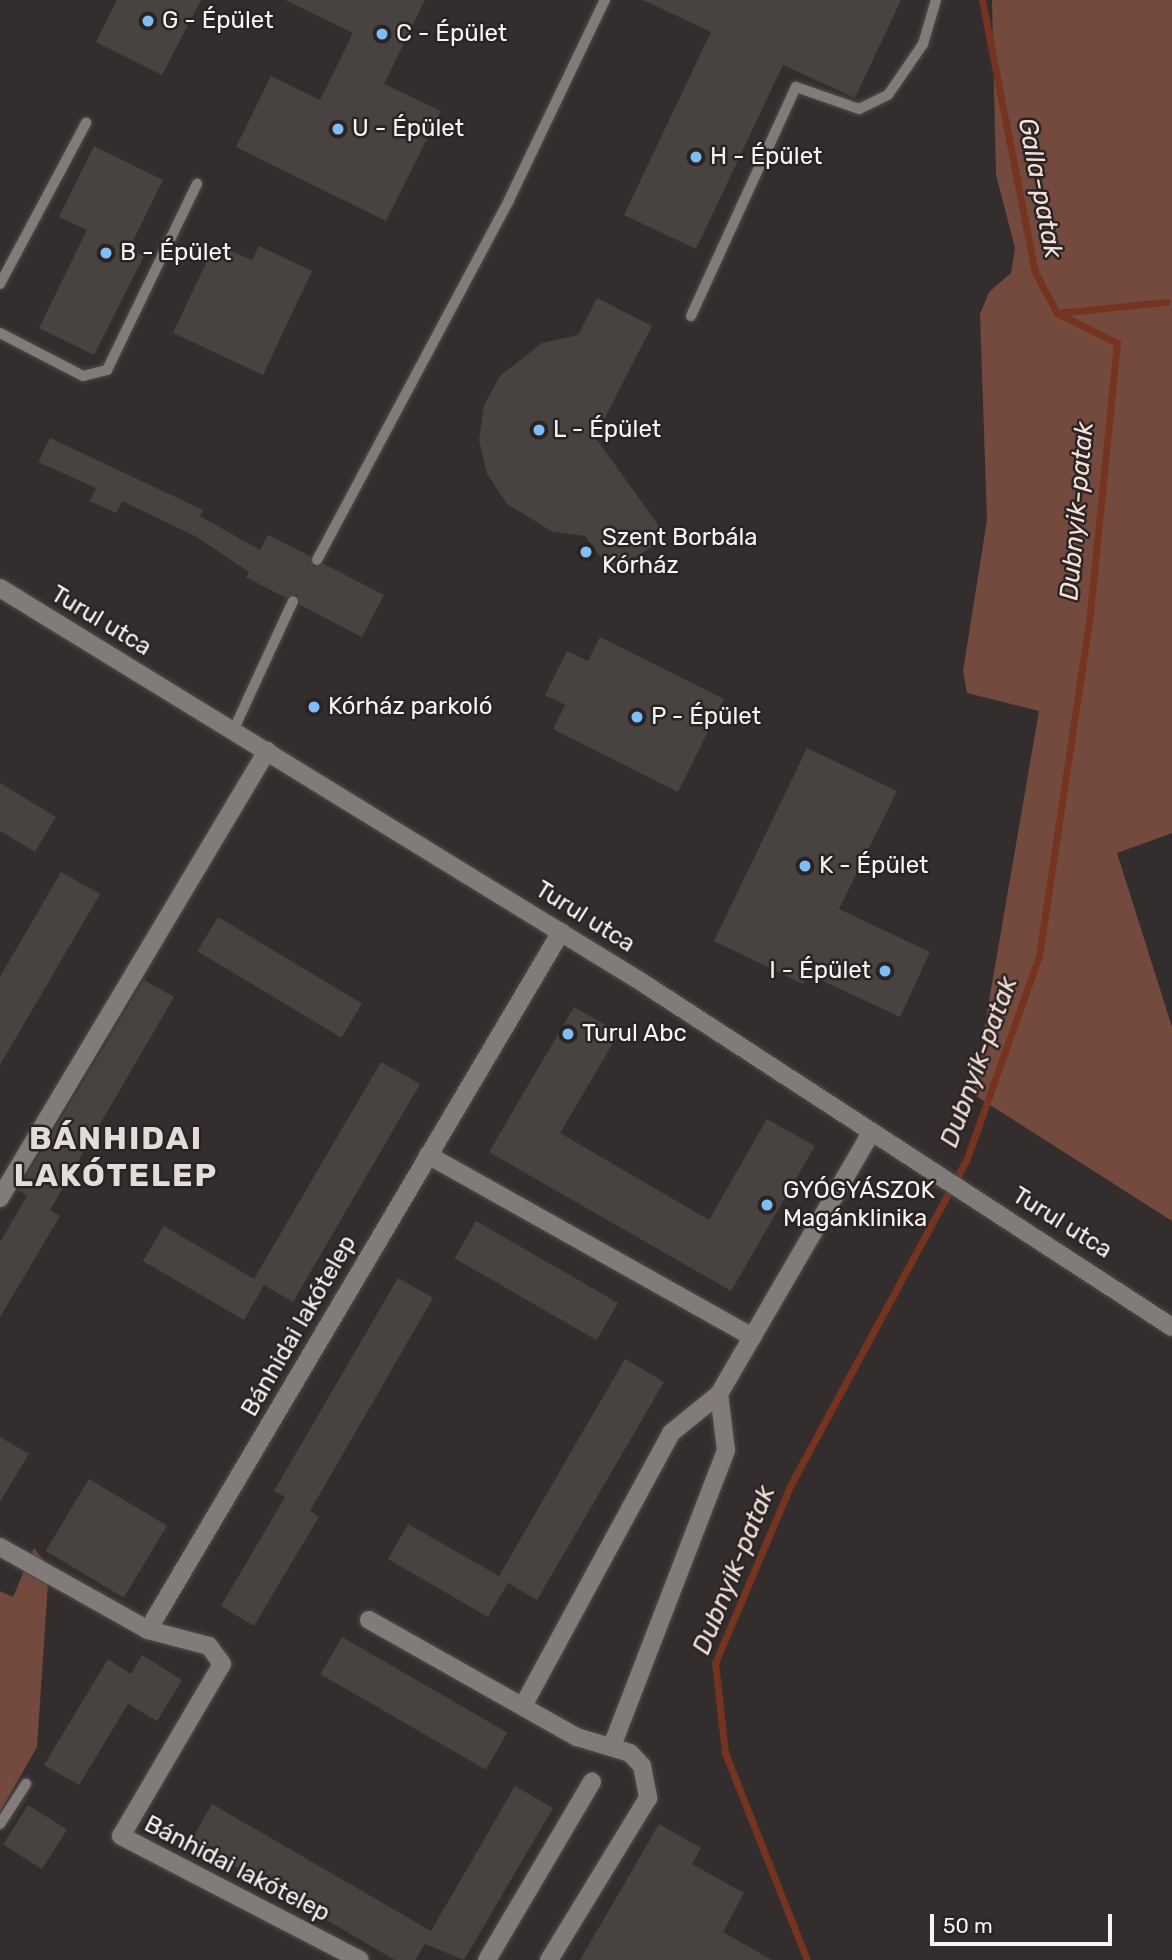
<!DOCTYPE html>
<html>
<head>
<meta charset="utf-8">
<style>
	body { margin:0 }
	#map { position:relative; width:1172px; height:1960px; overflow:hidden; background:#332e2d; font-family:Rubik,sans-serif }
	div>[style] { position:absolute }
	.green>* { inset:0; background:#744a3e }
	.stream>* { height:7px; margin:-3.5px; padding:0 3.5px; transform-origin:3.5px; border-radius:3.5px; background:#753420 }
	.building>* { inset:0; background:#484241; transform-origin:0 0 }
	.roads { filter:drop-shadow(0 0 2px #504b4a) drop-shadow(0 0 2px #504b4a) }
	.service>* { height:10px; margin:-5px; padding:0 5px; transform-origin:5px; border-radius:5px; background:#817b79 }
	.minor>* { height:18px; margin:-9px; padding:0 9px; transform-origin:9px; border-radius:9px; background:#817b79 }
	.dots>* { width:19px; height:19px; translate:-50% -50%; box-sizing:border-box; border:4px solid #292423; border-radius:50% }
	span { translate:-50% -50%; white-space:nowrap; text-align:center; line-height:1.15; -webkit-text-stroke:5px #292423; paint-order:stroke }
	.poi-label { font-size:24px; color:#f8f4f3 }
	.left { translate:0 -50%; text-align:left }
	.right { translate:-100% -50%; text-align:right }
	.street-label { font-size:24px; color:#f8f4f3 }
	.water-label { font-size:26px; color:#f5dfd9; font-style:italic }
	.district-label { font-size:32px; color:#e2dcda; font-weight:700; letter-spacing:2px }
	.scale { position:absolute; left:930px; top:1914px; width:182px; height:32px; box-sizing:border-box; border:4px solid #f8f4f3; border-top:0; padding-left:9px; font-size:21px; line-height:24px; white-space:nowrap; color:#f8f4f3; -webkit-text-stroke:5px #292423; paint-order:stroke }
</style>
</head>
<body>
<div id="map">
	<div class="green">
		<i style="clip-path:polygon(992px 0,1172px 0,1172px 833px,1117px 853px,1172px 1027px,1172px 1221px,973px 1094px,1039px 711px,967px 693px,963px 671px,987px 520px,980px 314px,989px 292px,1011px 273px,1015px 248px,996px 175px)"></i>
		<i style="clip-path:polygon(34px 1548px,49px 1568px,37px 1747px,0 1812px,0 1591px,13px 1597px)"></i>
	</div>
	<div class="stream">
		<i style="left:982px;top:0;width:277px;rotate:79deg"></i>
		<i style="left:1035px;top:272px;width:47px;rotate:61.8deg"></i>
		<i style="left:1057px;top:313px;width:110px;rotate:-5.8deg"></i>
		<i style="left:807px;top:1960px;width:223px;rotate:-111.6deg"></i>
		<i style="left:725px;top:1753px;width:91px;rotate:-96.3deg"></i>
		<i style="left:715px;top:1663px;width:192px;rotate:-67deg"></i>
		<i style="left:790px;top:1486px;width:370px;rotate:-61.6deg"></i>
		<i style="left:966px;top:1161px;width:218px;rotate:-70.4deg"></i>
		<i style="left:1039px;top:956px;width:347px;rotate:-81.5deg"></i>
		<i style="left:1090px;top:613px;width:271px;rotate:-84.3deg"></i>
		<i style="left:1117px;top:343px;width:67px;rotate:-153.4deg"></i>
	</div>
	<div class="building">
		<i style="clip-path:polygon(117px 0,201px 0,162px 75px,96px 42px)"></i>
		<i style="clip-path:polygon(285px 0,425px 0,384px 84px,441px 111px,386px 221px,236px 147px,271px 76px,320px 100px,353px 33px)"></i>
		<i style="clip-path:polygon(643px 0,901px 0,855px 98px,783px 65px,696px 249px,624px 215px,711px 32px)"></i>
		<i style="clip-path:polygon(94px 146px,163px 180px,129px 249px,144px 256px,94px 355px,39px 328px,87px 230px,59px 217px)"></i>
		<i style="clip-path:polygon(215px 244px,252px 260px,259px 246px,312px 271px,263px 375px,173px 333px)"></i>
		<i style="clip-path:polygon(597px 298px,652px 326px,595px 437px,666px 536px,613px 574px,585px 536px,553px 532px,507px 504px,487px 474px,479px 440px,484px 405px,500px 376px,542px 343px,578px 335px)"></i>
		<i style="clip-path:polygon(50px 438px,203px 510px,200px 516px,260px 550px,268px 535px,310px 556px,314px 567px,324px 564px,384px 595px,362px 637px,300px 605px,297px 594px,286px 598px,246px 577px,249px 572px,197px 537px,122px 501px,116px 513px,90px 501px,96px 488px,38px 462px)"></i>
		<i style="clip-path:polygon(600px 637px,724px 699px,678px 792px,553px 729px,565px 705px,545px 695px,567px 651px,588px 661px)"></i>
		<i style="clip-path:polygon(807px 748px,897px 791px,839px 909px,930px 952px,900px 1017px,808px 974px,803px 984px,714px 941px)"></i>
		<i style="clip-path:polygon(0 783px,56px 817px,35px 852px,0 831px)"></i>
		<i style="clip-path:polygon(61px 872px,100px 894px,0 1065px,0 977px)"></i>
		<i style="left:218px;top:917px;width:168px;height:40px;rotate:31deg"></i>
		<i style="clip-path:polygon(144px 980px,174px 997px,50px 1210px,60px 1216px,0 1317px,0 1242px,27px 1196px,18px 1190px)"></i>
		<i style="clip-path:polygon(574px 1007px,619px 1033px,560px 1133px,709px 1220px,767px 1119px,815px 1146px,731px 1291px,489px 1152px)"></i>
		<i style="clip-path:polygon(381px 1062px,420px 1084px,293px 1302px,264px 1285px,244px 1320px,143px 1261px,164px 1226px,254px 1279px)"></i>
		<i style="left:476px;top:1221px;width:164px;height:43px;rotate:30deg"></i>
		<i style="clip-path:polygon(398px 1278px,433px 1298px,310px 1511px,319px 1517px,254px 1626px,221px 1606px,285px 1497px,274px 1491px)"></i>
		<i style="clip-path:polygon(625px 1359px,664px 1382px,537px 1600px,508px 1583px,488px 1617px,388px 1559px,408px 1524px,499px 1576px)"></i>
		<i style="clip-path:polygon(0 1437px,29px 1454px,0 1502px)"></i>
		<i style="left:89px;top:1479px;width:91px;height:84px;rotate:31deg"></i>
		<i style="left:342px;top:1637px;width:191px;height:43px;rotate:30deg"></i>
		<i style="clip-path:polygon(142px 1655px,182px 1680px,157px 1721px,128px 1704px,79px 1785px,44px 1765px,108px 1659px,131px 1674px)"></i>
		<i style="clip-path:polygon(515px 1786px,553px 1808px,464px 1960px,425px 1944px,415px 1960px,395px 1960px,191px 1841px,212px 1804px,431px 1931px)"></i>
		<i style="left:28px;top:1805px;width:46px;height:47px;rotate:32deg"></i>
		<i style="clip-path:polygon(659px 1824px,701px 1848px,692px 1864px,744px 1893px,723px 1932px,772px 1960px,580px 1960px)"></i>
	</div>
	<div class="roads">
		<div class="service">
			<i style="left:0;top:284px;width:183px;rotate:-61.9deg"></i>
			<i style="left:691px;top:316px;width:252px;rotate:-65.4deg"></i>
			<i style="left:796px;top:87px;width:67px;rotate:19.2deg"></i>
			<i style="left:859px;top:109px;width:32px;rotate:-26deg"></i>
			<i style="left:888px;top:95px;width:62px;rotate:-55.5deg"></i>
			<i style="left:923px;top:44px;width:46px;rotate:-73.5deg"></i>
			<i style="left:0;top:333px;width:93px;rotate:27.4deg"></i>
			<i style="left:83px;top:376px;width:25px;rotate:-14deg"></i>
			<i style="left:107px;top:370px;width:207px;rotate:-64.2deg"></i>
			<i style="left:317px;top:560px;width:408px;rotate:-61.9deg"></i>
			<i style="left:509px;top:200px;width:222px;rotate:-64.4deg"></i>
			<i style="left:233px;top:731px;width:143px;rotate:-65.2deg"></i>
			<i style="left:0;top:1824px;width:48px;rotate:-57deg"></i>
		</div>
		<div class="minor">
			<i style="left:0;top:588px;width:755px;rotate:31.56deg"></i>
			<i style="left:643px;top:983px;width:631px;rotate:33.04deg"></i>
			<i style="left:428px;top:1155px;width:372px;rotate:29.3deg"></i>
			<i style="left:0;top:1198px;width:521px;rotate:-59.15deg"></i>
			<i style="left:0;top:1547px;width:170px;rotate:29.3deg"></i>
			<i style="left:148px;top:1630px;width:63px;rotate:14.7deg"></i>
			<i style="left:209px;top:1646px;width:22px;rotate:54deg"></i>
			<i style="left:222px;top:1664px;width:199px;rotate:120.4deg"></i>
			<i style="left:121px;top:1836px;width:269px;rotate:27.4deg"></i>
			<i style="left:369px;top:1620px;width:239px;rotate:29.4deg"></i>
			<i style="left:577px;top:1737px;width:55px;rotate:16.8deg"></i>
			<i style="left:630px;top:1753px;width:18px;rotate:47deg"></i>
			<i style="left:642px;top:1766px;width:33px;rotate:79deg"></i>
			<i style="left:648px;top:1798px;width:190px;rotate:121.4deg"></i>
			<i style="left:148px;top:1630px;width:811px;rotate:-59.39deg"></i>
			<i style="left:523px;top:1706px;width:311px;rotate:-61.5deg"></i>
			<i style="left:671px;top:1433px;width:62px;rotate:-39.1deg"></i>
			<i style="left:719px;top:1394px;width:302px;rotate:-59.8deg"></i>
			<i style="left:612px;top:1746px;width:317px;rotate:-68.9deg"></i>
			<i style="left:726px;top:1450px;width:56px;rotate:-97.1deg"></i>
			<i style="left:487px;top:1960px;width:207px;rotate:-59.5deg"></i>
		</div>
	</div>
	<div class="dots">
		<i style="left:148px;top:21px;background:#7dbef9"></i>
		<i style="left:382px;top:34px;background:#7dbef9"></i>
		<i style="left:338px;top:129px;background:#7dbef9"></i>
		<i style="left:696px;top:157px;background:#7dbef9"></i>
		<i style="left:106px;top:253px;background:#7dbef9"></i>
		<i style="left:539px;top:430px;background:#7dbef9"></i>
		<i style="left:586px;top:552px;background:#7dbef9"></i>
		<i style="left:314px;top:707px;background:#7dbef9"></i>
		<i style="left:637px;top:717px;background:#7dbef9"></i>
		<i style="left:805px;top:866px;background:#7dbef9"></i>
		<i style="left:885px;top:971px;background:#7dbef9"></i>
		<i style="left:568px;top:1034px;background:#7dbef9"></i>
		<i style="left:767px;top:1205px;background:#7dbef9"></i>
	</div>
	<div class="poi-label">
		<span class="left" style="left:162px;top:21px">G - Épület</span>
		<span class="left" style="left:396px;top:34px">C - Épület</span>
		<span class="left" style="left:352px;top:129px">U - Épület</span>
		<span class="left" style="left:710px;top:157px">H - Épület</span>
		<span class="left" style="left:120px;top:253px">B - Épület</span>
		<span class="left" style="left:553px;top:430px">L - Épület</span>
		<span class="left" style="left:602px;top:552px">Szent Borbála<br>Kórház</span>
		<span class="left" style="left:328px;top:707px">Kórház parkoló</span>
		<span class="left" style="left:651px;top:717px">P - Épület</span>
		<span class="left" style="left:819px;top:866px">K - Épület</span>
		<span class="right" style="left:871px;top:971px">I - Épület</span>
		<span class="left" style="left:582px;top:1034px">Turul Abc</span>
		<span class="left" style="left:783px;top:1205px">GYÓGYÁSZOK<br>Magánklinika</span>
	</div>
	<div class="street-label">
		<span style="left:101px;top:621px;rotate:31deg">Turul utca</span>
		<span style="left:585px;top:917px;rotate:32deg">Turul utca</span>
		<span style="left:1062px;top:1223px;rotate:32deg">Turul utca</span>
		<span style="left:299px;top:1326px;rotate:-60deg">Bánhidai lakótelep</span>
		<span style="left:237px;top:1869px;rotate:27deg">Bánhidai lakótelep</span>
	</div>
	<div class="water-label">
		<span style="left:1040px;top:188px;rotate:79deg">Galla-patak</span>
		<span style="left:1077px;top:511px;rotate:-85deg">Dubnyik-patak</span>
		<span style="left:979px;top:1062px;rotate:-70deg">Dubnyik-patak</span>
		<span style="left:734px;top:1570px;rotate:-68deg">Dubnyik-patak</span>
	</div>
	<div class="district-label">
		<span style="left:116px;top:1157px">BÁNHIDAI<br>LAKÓTELEP</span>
	</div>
	<div class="scale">50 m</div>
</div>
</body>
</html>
